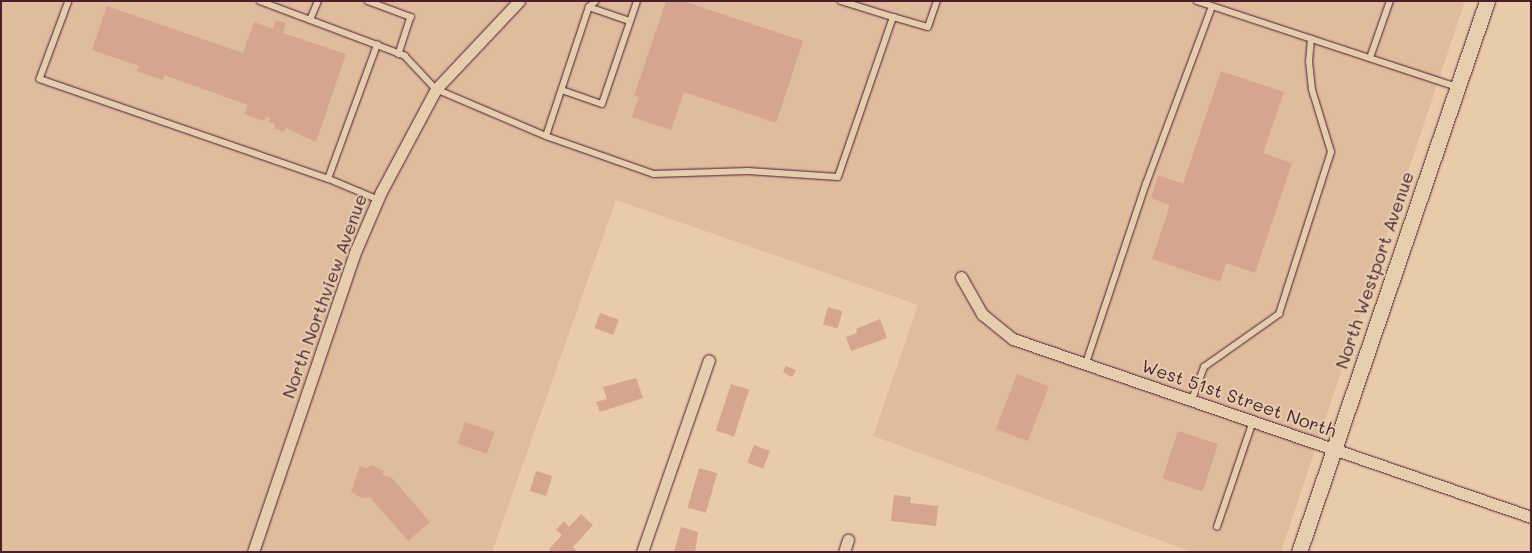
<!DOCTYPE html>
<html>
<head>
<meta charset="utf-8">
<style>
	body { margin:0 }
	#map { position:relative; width:1532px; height:553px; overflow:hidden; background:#e9caaa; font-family:Mali,sans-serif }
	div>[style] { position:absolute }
	.built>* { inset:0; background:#e0bc9f }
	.building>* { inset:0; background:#d5a58d; transform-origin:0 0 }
	.roads { filter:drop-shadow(0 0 1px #4a1f2b) drop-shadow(0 0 1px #4a1f2b) }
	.service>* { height:5.5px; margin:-2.75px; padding:0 2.75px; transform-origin:2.75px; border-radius:2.75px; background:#e5cdad }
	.minor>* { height:11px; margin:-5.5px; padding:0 5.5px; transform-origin:5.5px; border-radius:5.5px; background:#e5cdad }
	.secondary>* { height:15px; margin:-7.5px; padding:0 7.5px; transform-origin:7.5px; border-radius:7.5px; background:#e5cdad }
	span { translate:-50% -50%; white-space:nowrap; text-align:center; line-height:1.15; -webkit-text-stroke:4px #e5cdad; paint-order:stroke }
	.street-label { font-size:18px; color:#4a1f2b }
	.frame { position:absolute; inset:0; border:2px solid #4a1f2b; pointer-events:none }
</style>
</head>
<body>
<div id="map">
	<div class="built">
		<i style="clip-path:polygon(1px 1px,1465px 1px,1281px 552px,1192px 552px,873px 436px,918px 305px,616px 200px,492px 552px,1px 552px)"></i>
	</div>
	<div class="building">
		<i style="clip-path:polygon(666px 1px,683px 1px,803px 41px,776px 123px,684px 92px,671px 130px,632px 117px,639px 97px,634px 96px)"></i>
		<i style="clip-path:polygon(107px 6px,243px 53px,254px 22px,273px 29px,276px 20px,286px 23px,283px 33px,346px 54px,316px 142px,286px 128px,284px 132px,274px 128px,275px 124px,269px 122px,270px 118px,266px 117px,264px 121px,244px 114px,248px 105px,164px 75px,163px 80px,137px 71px,139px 66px,92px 50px)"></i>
		<i style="clip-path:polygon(1221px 71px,1284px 92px,1263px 153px,1292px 163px,1255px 273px,1226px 263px,1220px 282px,1152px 259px,1170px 205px,1151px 198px,1158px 175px,1183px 184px)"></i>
		<i style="left:828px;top:307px;width:15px;height:18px;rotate:16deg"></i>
		<i style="left:600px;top:313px;width:20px;height:16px;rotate:20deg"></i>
		<i style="clip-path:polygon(880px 319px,887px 338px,851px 351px,846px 337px,857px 333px,856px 329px)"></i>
		<i style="clip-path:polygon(786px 366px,796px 370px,792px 377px,783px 372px)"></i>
		<i style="left:1017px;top:374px;width:34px;height:59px;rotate:21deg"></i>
		<i style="clip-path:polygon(636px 378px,643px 398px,600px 412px,596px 402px,607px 399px,603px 387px)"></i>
		<i style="left:731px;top:384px;width:19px;height:49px;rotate:18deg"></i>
		<i style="left:465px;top:422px;width:31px;height:23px;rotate:19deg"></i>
		<i style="left:1178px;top:431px;width:42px;height:50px;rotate:18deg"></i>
		<i style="left:754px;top:445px;width:17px;height:19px;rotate:21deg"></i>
		<i style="clip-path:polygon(372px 465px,384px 471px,382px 475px,392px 478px,430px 522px,408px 541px,370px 497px,362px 498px,351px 492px,360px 466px,367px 468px)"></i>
		<i style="left:699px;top:468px;width:19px;height:41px;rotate:16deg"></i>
		<i style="left:536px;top:471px;width:17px;height:21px;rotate:17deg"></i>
		<i style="clip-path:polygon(894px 495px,911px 497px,910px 503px,938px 506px,936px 526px,891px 521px)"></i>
		<i style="clip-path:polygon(581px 514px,593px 525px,573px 547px,577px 552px,551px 552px,549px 549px,562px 535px,556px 530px,564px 521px,569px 527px)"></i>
		<i style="clip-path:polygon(681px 527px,698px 532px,695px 552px,674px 552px)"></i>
	</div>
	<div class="roads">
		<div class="service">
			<i style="left:69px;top:1px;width:83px;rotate:110.4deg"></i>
			<i style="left:40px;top:79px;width:305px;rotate:19.1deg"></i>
			<i style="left:260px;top:1px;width:125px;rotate:20.6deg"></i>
			<i style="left:368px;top:1px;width:46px;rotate:20.4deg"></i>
			<i style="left:411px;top:17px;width:39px;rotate:108deg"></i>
			<i style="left:841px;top:1px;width:54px;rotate:17.1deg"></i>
			<i style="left:1197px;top:1px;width:274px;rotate:18.3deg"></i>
			<i style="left:589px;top:7px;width:43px;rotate:18.9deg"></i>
			<i style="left:310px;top:20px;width:21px;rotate:-67deg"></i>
			<i style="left:1370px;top:58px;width:60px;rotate:-70.7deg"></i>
			<i style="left:562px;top:90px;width:42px;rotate:19.3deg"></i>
			<i style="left:602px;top:104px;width:109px;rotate:-71.2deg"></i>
			<i style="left:546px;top:136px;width:114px;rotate:19.4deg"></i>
			<i style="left:654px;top:174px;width:94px;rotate:-1.8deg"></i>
			<i style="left:748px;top:171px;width:90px;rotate:3.8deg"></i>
			<i style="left:838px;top:177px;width:169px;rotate:-71deg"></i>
			<i style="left:893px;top:17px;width:36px;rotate:16deg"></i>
			<i style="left:928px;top:27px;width:28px;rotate:-71deg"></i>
			<i style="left:378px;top:200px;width:54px;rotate:-157.2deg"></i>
			<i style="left:328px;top:179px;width:143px;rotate:-69.9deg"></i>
			<i style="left:377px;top:45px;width:30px;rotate:21deg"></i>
			<i style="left:405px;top:56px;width:45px;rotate:46.8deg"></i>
			<i style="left:436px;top:89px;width:120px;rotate:23.1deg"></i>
			<i style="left:546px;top:136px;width:136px;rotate:-71.6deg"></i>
			<i style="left:589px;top:7px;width:9px;rotate:-41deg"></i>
			<i style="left:1086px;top:363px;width:189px;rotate:-71.5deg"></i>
			<i style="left:1146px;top:184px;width:189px;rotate:-69.6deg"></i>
			<i style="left:1192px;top:400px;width:35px;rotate:-70deg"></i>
			<i style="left:1204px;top:367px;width:92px;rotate:-35.2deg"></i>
			<i style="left:1279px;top:314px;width:170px;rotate:-72.2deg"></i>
			<i style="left:1331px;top:152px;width:65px;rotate:-107deg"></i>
			<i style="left:1312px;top:90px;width:28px;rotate:-96deg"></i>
			<i style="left:1309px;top:62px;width:23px;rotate:-85deg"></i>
			<i style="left:1217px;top:527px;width:112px;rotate:-71.2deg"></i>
		</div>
		<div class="minor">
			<i style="left:961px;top:277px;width:43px;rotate:60.4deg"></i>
			<i style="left:982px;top:314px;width:40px;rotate:39deg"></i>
			<i style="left:1013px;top:339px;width:548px;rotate:18.96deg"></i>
			<i style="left:253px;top:552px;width:319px;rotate:-71.2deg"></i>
			<i style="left:356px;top:250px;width:63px;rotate:-66.7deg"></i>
			<i style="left:381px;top:192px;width:117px;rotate:-61.9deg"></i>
			<i style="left:436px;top:89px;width:121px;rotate:-46.7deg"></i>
			<i style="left:642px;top:552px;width:203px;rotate:-70.8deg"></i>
			<i style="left:844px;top:552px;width:13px;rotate:-72deg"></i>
		</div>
		<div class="secondary">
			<i style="left:1299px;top:552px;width:582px;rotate:-71.16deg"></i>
		</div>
	</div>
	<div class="street-label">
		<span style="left:1374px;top:270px;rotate:-71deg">North Westport Avenue</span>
		<span style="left:324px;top:296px;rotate:-70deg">North Northview Avenue</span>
		<span style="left:1239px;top:398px;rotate:19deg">West 51st Street North</span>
	</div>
	<div class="frame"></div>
</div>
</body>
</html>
